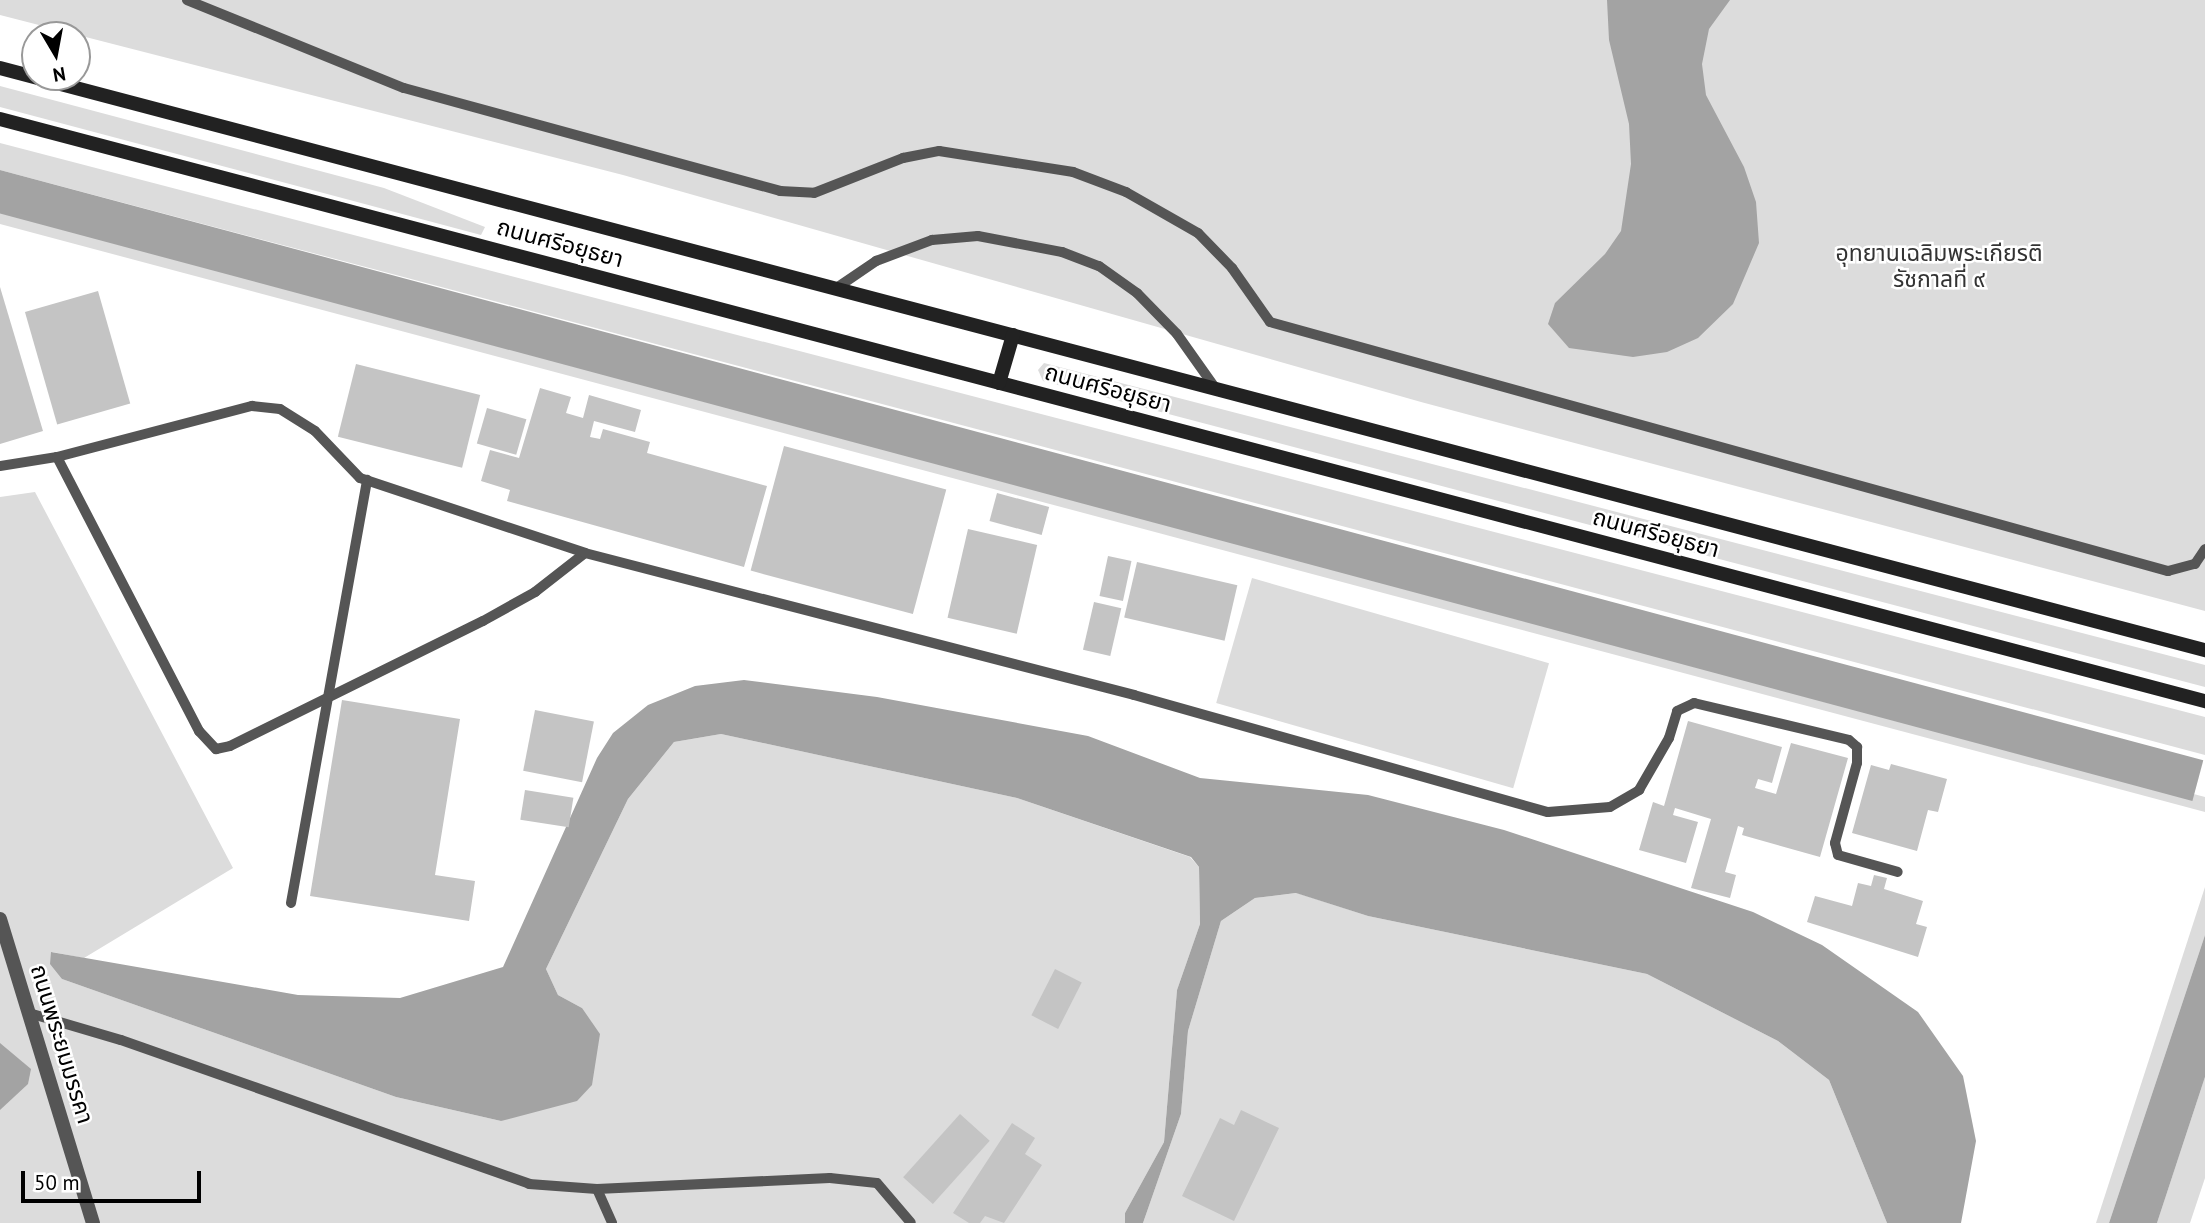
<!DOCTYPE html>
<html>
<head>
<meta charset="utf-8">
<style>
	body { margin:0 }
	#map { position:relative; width:2205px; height:1223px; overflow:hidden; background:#fff; font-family:"PT Sans","Noto Sans Thai",sans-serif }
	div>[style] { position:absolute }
	.green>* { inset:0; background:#dcdcdc; transform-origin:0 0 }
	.water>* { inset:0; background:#a3a3a3; transform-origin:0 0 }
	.building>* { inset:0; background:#c4c4c4; transform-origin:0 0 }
	.lane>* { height:10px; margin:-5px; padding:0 5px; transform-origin:5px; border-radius:5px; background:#555 }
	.street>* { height:14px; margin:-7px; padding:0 7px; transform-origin:7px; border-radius:7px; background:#555 }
	.secondary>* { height:14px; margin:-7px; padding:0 7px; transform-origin:7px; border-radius:7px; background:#222 }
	span { translate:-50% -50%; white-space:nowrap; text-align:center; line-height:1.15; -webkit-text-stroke:5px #fff; paint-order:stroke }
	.street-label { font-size:23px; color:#000 }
	.park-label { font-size:23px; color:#333 }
	.north { position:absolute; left:21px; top:21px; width:70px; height:70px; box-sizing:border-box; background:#fff; border:2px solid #999; border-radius:50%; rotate:170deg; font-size:19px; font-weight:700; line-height:28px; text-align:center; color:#000 }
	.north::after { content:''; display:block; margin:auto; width:24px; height:32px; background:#000; clip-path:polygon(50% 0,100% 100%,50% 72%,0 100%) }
	.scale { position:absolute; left:21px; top:1171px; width:180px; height:32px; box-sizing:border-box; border:4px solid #000; border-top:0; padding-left:9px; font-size:21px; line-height:24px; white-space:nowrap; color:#000; -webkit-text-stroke:5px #fff; paint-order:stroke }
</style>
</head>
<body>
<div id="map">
	<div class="green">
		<i style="clip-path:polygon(0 0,2205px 0,2205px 611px,1421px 402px,623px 175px,0 15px)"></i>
		<i style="clip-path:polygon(0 86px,384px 188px,485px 227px,481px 235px,0 107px)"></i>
		<i style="clip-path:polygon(0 143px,2205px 717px,2205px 755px,0 170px)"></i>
		<i style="clip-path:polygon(0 212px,2205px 797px,2205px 812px,0 224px)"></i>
		<i style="clip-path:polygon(1044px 363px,2205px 665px,2205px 687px,1043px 381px,1038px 370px)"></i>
		<i style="clip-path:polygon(35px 492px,233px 868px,84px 958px,52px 952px,62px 979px,396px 1097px,501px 1121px,582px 1008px,558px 995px,546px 969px,628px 799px,674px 742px,721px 734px,1017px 798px,1190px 857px,1199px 867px,1200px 924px,1177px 990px,1164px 1142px,1125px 1213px,1125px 1223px,0 1223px,0 497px)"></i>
		<i style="left:1252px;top:578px;width:309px;height:130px;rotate:16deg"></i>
		<i style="clip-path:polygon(2205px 887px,2205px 935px,2109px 1223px,2096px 1223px)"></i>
		<i style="clip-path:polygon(1297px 893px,1368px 916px,1647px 974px,1778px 1041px,1829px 1080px,1887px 1223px,1143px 1223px,1181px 1114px,1188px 1031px,1221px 921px,1255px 898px)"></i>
		<i style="clip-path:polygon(2205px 1077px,2205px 1178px,2190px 1223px,2157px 1223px)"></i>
	</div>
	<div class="water">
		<i style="clip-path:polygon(1607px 0,1730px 0,1709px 29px,1702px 64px,1706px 95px,1744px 167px,1756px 202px,1759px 243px,1733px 304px,1698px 338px,1667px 352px,1633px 357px,1569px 348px,1548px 324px,1555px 303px,1605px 254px,1621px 231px,1631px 164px,1629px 124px,1609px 40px)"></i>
		<i style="left:0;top:170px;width:2281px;height:42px;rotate:15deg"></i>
		<i style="clip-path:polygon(744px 680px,877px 697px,1088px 736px,1200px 778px,1368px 795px,1504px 830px,1753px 912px,1822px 945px,1918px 1012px,1963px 1076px,1976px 1141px,1961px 1223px,1887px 1223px,1829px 1080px,1778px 1041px,1647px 974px,1368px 916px,1296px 893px,1255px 898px,1221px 921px,1188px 1031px,1181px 1114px,1143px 1223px,1125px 1223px,1125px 1213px,1164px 1142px,1177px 990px,1200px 924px,1199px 867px,1191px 857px,1017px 798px,721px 734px,674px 742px,628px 799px,546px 969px,558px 995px,582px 1008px,600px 1034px,592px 1085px,577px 1101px,501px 1121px,396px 1097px,62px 979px,50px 964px,51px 952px,298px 995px,400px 998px,503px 967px,597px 758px,613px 733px,648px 705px,695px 686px)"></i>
		<i style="clip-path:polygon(2205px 935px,2205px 1077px,2157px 1223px,2109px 1223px)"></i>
		<i style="clip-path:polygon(0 1043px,31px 1069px,28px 1084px,0 1110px)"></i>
	</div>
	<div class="building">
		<i style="clip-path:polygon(0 287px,43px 431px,0 444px)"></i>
		<i style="left:98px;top:291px;width:117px;height:76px;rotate:74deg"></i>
		<i style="left:356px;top:364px;width:128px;height:75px;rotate:14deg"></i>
		<i style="clip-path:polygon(540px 388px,571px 397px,566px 413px,583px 418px,589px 395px,641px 410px,635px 432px,594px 421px,590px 437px,600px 439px,603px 429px,650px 442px,647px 453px,767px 486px,744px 567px,507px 501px,510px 490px,481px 481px,490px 450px,519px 458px)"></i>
		<i style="left:487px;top:408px;width:41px;height:37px;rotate:16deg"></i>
		<i style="left:784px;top:446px;width:168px;height:129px;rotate:15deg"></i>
		<i style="left:997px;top:493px;width:54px;height:29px;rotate:15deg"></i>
		<i style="left:968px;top:529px;width:71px;height:91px;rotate:13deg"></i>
		<i style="left:1108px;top:556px;width:24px;height:41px;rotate:12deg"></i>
		<i style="left:1137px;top:562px;width:103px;height:57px;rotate:13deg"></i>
		<i style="left:1094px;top:602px;width:28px;height:49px;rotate:13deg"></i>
		<i style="clip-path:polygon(342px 700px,460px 719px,435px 875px,475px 881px,469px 921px,310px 896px)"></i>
		<i style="left:535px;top:710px;width:60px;height:62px;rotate:11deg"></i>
		<i style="clip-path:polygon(1688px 721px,1782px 747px,1772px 783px,1758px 779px,1755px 788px,1776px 794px,1791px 743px,1848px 758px,1820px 857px,1742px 835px,1744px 828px,1738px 826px,1725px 872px,1736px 875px,1730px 898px,1691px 888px,1711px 819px,1675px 808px,1673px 815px,1698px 822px,1686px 863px,1639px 850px,1653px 802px,1664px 806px)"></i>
		<i style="clip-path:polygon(1891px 764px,1947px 779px,1938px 812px,1928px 810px,1917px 851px,1852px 833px,1871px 765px,1889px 770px)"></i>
		<i style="left:525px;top:790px;width:49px;height:30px;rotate:9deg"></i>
		<i style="clip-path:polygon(1874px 875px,1887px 878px,1884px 889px,1923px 901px,1916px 924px,1927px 927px,1918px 957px,1807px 922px,1815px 896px,1852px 906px,1858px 883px,1871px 886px)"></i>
		<i style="left:1055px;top:969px;width:30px;height:52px;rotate:27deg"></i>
		<i style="clip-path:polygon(1241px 1110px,1279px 1128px,1234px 1221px,1182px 1196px,1220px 1118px,1234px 1125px)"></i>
		<i style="left:960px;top:1114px;width:40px;height:85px;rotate:42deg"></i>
		<i style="clip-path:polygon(1012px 1123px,1035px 1138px,1025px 1154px,1042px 1165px,1004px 1223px,985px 1216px,980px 1223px,969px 1223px,953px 1213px)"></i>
	</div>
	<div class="lane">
		<i style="left:187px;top:0;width:234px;rotate:22.1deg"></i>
		<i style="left:404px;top:88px;width:390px;rotate:15.3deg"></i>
		<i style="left:780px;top:191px;width:34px;rotate:3deg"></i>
		<i style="left:814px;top:193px;width:96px;rotate:-21.5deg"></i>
		<i style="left:903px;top:158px;width:37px;rotate:-11deg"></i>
		<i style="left:939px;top:151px;width:136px;rotate:8.9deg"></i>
		<i style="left:1073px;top:172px;width:57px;rotate:20.7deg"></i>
		<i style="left:1126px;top:192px;width:83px;rotate:29.7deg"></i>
		<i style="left:1198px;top:233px;width:49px;rotate:45.8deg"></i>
		<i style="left:1232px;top:268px;width:66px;rotate:54.9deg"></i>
		<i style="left:1270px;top:322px;width:932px;rotate:15.5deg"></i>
		<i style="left:2168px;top:571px;width:28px;rotate:-15deg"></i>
		<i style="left:2195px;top:564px;width:18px;rotate:-56deg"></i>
		<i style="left:835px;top:289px;width:50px;rotate:-34.3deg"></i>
		<i style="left:876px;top:261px;width:60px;rotate:-20.6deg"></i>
		<i style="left:932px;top:240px;width:46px;rotate:-5deg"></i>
		<i style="left:978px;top:236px;width:86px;rotate:10.8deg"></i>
		<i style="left:1062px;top:252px;width:40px;rotate:21deg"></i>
		<i style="left:1099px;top:266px;width:47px;rotate:35.4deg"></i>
		<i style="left:1137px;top:293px;width:57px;rotate:45.7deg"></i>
		<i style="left:1177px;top:334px;width:67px;rotate:54.7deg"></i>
		<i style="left:57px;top:457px;width:309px;rotate:62.6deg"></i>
		<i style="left:199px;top:731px;width:25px;rotate:47deg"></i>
		<i style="left:216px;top:749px;width:14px;rotate:-12deg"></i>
		<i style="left:230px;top:746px;width:282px;rotate:-26.3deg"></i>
		<i style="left:483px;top:621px;width:60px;rotate:-29.1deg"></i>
		<i style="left:535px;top:592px;width:63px;rotate:-38deg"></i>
		<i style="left:0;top:466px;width:58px;rotate:-9deg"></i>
		<i style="left:57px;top:457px;width:202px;rotate:-14.7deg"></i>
		<i style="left:252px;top:406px;width:28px;rotate:6deg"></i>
		<i style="left:280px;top:409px;width:41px;rotate:32.2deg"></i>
		<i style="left:315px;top:431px;width:65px;rotate:46.2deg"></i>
		<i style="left:360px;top:478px;width:237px;rotate:18.4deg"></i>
		<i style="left:585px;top:553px;width:567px;rotate:14.5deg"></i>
		<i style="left:1134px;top:695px;width:430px;rotate:15.8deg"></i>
		<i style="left:1548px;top:812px;width:62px;rotate:-4.6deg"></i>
		<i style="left:1610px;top:807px;width:34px;rotate:-30deg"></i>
		<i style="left:1639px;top:790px;width:60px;rotate:-60deg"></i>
		<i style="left:1669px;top:738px;width:28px;rotate:-73deg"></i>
		<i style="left:1677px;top:711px;width:19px;rotate:-25deg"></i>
		<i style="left:1694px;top:703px;width:159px;rotate:13.4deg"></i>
		<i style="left:1849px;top:740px;width:11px;rotate:41deg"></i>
		<i style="left:1857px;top:747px;width:16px;rotate:90deg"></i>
		<i style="left:1857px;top:763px;width:83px;rotate:105.4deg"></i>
		<i style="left:1835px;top:843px;width:12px;rotate:76deg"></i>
		<i style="left:1838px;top:855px;width:62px;rotate:15.8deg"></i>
		<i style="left:291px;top:903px;width:430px;rotate:-79.8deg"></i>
		<i style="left:29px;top:1013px;width:96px;rotate:16.4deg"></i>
		<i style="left:121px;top:1040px;width:433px;rotate:19.4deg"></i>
		<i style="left:529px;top:1184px;width:68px;rotate:4.2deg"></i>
		<i style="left:597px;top:1189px;width:233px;rotate:-2.7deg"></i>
		<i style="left:830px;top:1178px;width:47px;rotate:6.1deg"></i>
		<i style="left:877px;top:1183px;width:52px;rotate:49.6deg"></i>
		<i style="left:597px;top:1189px;width:37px;rotate:66deg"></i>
	</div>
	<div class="street">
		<i style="left:0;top:919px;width:318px;rotate:73deg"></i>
	</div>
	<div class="secondary">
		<i style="left:0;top:68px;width:2281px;rotate:14.79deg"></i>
		<i style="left:0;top:119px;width:2281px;rotate:14.79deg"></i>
		<i style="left:999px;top:383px;width:50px;rotate:-73.7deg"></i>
	</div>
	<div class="street-label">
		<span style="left:560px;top:243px;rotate:15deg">ถนนศรีอยุธยา</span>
		<span style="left:1108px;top:388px;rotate:15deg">ถนนศรีอยุธยา</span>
		<span style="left:1656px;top:533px;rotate:15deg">ถนนศรีอยุธยา</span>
		<span style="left:62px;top:1044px;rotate:73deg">ถนนพระยมมรรคา</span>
	</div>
	<div class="park-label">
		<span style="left:1939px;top:266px">อุทยานเฉลิมพระเกียรติ<br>รัชกาลที่ ๙</span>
	</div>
	<div class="north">N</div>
	<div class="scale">50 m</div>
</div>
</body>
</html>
